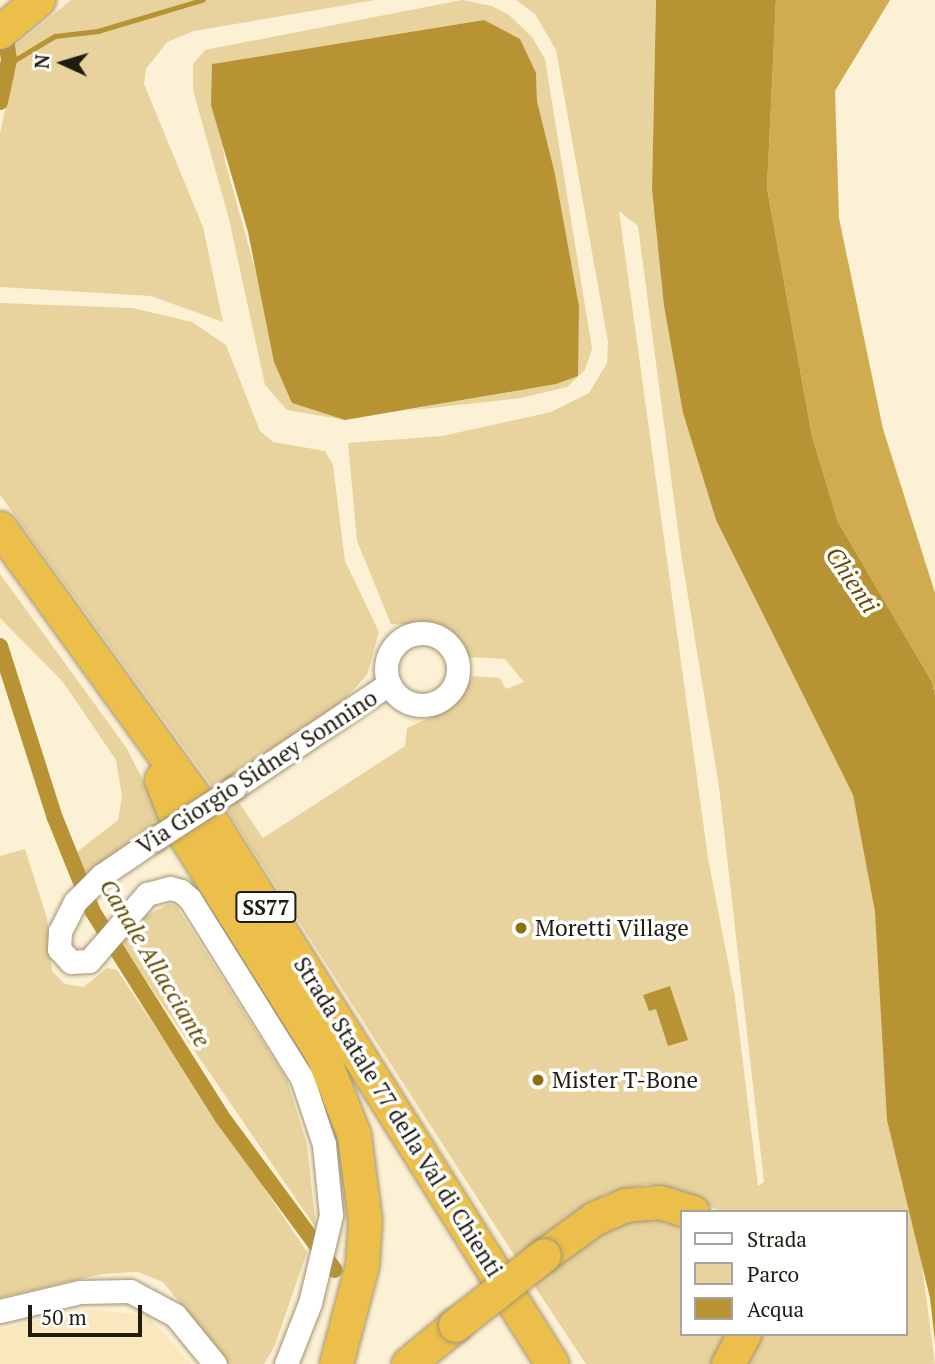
<!DOCTYPE html>
<html>
<head>
<meta charset="utf-8">
<style>
	body { margin:0 }
	#map { position:relative; width:935px; height:1364px; overflow:hidden; background:#fdf1d5; font-family:"PT Serif",serif }
	div>[style] { position:absolute }
	.built>* { inset:0; background:#f9e7bd }
	.green>* { inset:0; background:#e8d29d }
	.forest>* { inset:0; background:#d0ab4f }
	.water>* { inset:0; background:#b79334 }
	.stream>* { height:4.5px; margin:-2.25px; padding:0 2.25px; transform-origin:2.25px; border-radius:2.25px; background:#b79334 }
	.canal>* { height:16px; margin:-8px; padding:0 8px; transform-origin:8px; border-radius:8px; background:#b79334 }
	.roads { filter:drop-shadow(0 0 2px #a29473) drop-shadow(0 0 2px #a29473) }
	.minor>* { height:23px; margin:-11.5px; padding:0 11.5px; transform-origin:11.5px; border-radius:11.5px; background:#fff }
	.minor>.ring { margin:-11.5px; padding:0; box-sizing:content-box; background:none; border:23px solid #fff; border-radius:50% }
	.highway>* { height:33px; margin:-16.5px; padding:0 16.5px; transform-origin:16.5px; border-radius:16.5px; background:#ebbf49 }
	.bridges { filter:drop-shadow(0 0 2px #a29473) drop-shadow(0 0 2px #a29473) }
	.minor-bridge>* { height:23px; margin:-11.5px; padding:0 11.5px; transform-origin:11.5px; border-radius:11.5px; background:#fff }
	.highway-bridge>* { height:33px; margin:-16.5px; padding:0 16.5px; transform-origin:16.5px; border-radius:16.5px; background:#ebbf49 }
	.dots>* { width:19px; height:19px; translate:-50% -50%; box-sizing:border-box; border:4px solid #fff; border-radius:50% }
	span { translate:-50% -50%; white-space:nowrap; text-align:center; line-height:1.15; -webkit-text-stroke:7px #fff; paint-order:stroke }
	.shield-label span { padding:2px 5px; background:#fff; border:2px solid; border-radius:5px; -webkit-text-stroke-width:0 }
	.shield-label { font-size:21px; color:#211c0f; font-weight:700 }
	.street-label { font-size:23px; color:#211c0f }
	.poi-label { font-size:23px; color:#211c0f }
	.left { translate:0 -50%; text-align:left }
	.water-label { font-size:24px; color:#664d00; font-style:italic }
	.legend { position:absolute; left:680px; top:1210px; width:228px; height:126px; box-sizing:border-box; background:#fff; border:2px solid #a6a49f; margin:0; padding:9px 12px; list-style:none; font-size:21px; color:#211c0f }
	.legend li { display:flex; align-items:center; gap:14px; height:35px }
	.legend b { width:35px; border:2px solid #a6a49f }
	.north { position:absolute; left:28px; top:28px; width:70px; height:70px; -webkit-text-stroke:5px #fff; paint-order:stroke; rotate:274deg; font-size:19px; font-weight:700; line-height:28px; text-align:center; color:#211c0f }
	.north::after { content:''; display:block; margin:auto; width:24px; height:32px; background:#211c0f; clip-path:polygon(50% 0,100% 100%,50% 72%,0 100%) }
	.scale { position:absolute; left:28px; top:1305px; width:114px; height:32px; box-sizing:border-box; border:4px solid #211c0f; border-top:0; padding-left:9px; font-size:21px; line-height:24px; white-space:nowrap; color:#211c0f; -webkit-text-stroke:5px #fff; paint-order:stroke }
</style>
</head>
<body>
<div id="map">
	<div class="built">
		<i style="clip-path:polygon(91px 1309px,148px 1316px,191px 1364px,0 1364px,0 1329px)"></i>
	</div>
	<div class="green">
		<i style="clip-path:polygon(71px 0,375px 0,194px 31px,167px 42px,146px 69px,144px 84px,203px 227px,223px 322px,151px 296px,0 287px,0 133px,16px 61px,13px 48px)"></i>
		<i style="clip-path:polygon(462px 0,492px 6px,509px 15px,532px 37px,545px 59px,592px 349px,585px 370px,567px 387px,521px 398px,404px 411px,516px 389px,579px 306px,555px 174px,537px 101px,536px 73px,484px 20px,212px 64px,225px 161px,292px 403px,345px 420px,287px 410px,265px 385px,229px 219px,193px 90px,193px 64px,205px 50px)"></i>
		<i style="clip-path:polygon(evenodd,516px 0,656px 0,652px 190px,664px 306px,683px 413px,716px 520px,853px 795px,875px 912px,935px 1364px,746px 1364px,761px 1334px,905px 1334px,905px 1212px,721px 1212px,677px 1189px,648px 1184px,606px 1194px,516px 1258px,225px 807px,236px 798px,263px 838px,405px 746px,407px 728px,451px 708px,473px 676px,500px 678px,506px 689px,524px 682px,505px 659px,466px 657px,441px 627px,391px 624px,357px 541px,348px 443px,442px 436px,551px 412px,589px 393px,607px 363px,608px 342px,556px 50px,535px 14px,516px 0,619px 211px,638px 226px,681px 553px,719px 787px,764px 1182px,758px 1186px,735px 998px,708px 858px,619px 211px)"></i>
		<i style="clip-path:polygon(0 303px,132px 308px,192px 322px,226px 345px,260px 431px,273px 442px,325px 451px,333px 465px,345px 561px,379px 632px,367px 675px,340px 704px,215px 790px,0 495px)"></i>
		<i style="clip-path:polygon(0 574px,126px 747px,165px 823px,87px 879px,77px 852px,118px 820px,122px 797px,116px 760px,63px 682px,0 618px)"></i>
		<i style="clip-path:polygon(25px 849px,47px 918px,52px 971px,65px 984px,84px 987px,107px 968px,117px 970px,307px 1252px,275px 1345px,264px 1364px,229px 1364px,163px 1282px,137px 1272px,102px 1274px,0 1298px,0 856px)"></i>
		<i style="clip-path:polygon(169px 904px,176px 906px,191px 929px,287px 1080px,307px 1145px,316px 1228px,119px 941px,139px 919px)"></i>
		<i style="clip-path:polygon(648px 1217px,681px 1226px,681px 1334px,728px 1334px,711px 1364px,586px 1364px,533px 1284px,593px 1233px,619px 1221px)"></i>
	</div>
	<div class="forest">
		<i style="clip-path:polygon(776px 0,890px 0,835px 91px,839px 218px,883px 429px,935px 593px,935px 695px,932px 682px,838px 522px,812px 436px,767px 188px)"></i>
	</div>
	<div class="water">
		<i style="clip-path:polygon(656px 0,776px 0,767px 188px,812px 436px,838px 522px,932px 682px,935px 695px,935px 1342px,930px 1298px,887px 1120px,875px 912px,853px 795px,716px 520px,683px 413px,664px 306px,652px 190px)"></i>
		<i style="clip-path:polygon(484px 20px,520px 39px,536px 73px,537px 101px,555px 174px,579px 306px,578px 376px,556px 384px,345px 420px,292px 403px,274px 362px,248px 232px,211px 105px,212px 64px)"></i>
		<i style="clip-path:polygon(670px 986px,688px 1040px,668px 1046px,656px 1009px,649px 1011px,643px 995px)"></i>
	</div>
	<div class="stream">
		<i style="left:0;top:69px;width:64px;rotate:-31deg"></i>
		<i style="left:55px;top:36px;width:43px;rotate:-6.6deg"></i>
		<i style="left:98px;top:31px;width:109px;rotate:-16.6deg"></i>
	</div>
	<div class="canal">
		<i style="left:0;top:102px;width:43px;rotate:-77.9deg"></i>
		<i style="left:9px;top:60px;width:35px;rotate:-98deg"></i>
		<i style="left:0;top:646px;width:181px;rotate:72.3deg"></i>
		<i style="left:55px;top:818px;width:101px;rotate:68deg"></i>
		<i style="left:93px;top:912px;width:242px;rotate:57.8deg"></i>
		<i style="left:222px;top:1117px;width:190px;rotate:53.6deg"></i>
	</div>
	<div class="roads">
		<div class="minor">
			<i class="ring" style="left:386px;top:633px;width:49px;height:49px"></i>
			<i style="left:234px;top:788px;width:187px;rotate:-33.9deg"></i>
			<i style="left:155px;top:839px;width:64px;rotate:145.8deg"></i>
			<i style="left:102px;top:875px;width:38px;rotate:135deg"></i>
			<i style="left:75px;top:902px;width:33px;rotate:117deg"></i>
			<i style="left:60px;top:931px;width:18px;rotate:93deg"></i>
			<i style="left:59px;top:949px;width:18px;rotate:47deg"></i>
			<i style="left:71px;top:962px;width:18px;rotate:-3deg"></i>
			<i style="left:89px;top:961px;width:89px;rotate:-49.1deg"></i>
			<i style="left:147px;top:894px;width:24px;rotate:-15deg"></i>
			<i style="left:170px;top:888px;width:11px;rotate:15deg"></i>
			<i style="left:181px;top:891px;width:12px;rotate:42deg"></i>
			<i style="left:190px;top:899px;width:211px;rotate:58deg"></i>
			<i style="left:302px;top:1078px;width:70px;rotate:71.6deg"></i>
			<i style="left:324px;top:1144px;width:71px;rotate:84.4deg"></i>
			<i style="left:331px;top:1215px;width:90px;rotate:103.4deg"></i>
			<i style="left:310px;top:1303px;width:66px;rotate:111.5deg"></i>
			<i style="left:0;top:1311px;width:82px;rotate:-13.4deg"></i>
			<i style="left:80px;top:1292px;width:50px;rotate:-1.1deg"></i>
			<i style="left:130px;top:1291px;width:51px;rotate:28.1deg"></i>
			<i style="left:175px;top:1315px;width:63px;rotate:50.8deg"></i>
		</div>
		<div class="highway">
			<i style="left:0;top:32px;width:50px;rotate:-40.1deg"></i>
			<i style="left:0;top:528px;width:346px;rotate:54.1deg"></i>
			<i style="left:203px;top:808px;width:656px;rotate:57.88deg"></i>
			<i style="left:161px;top:779px;width:50px;rotate:69deg"></i>
			<i style="left:179px;top:826px;width:269px;rotate:57.9deg"></i>
			<i style="left:322px;top:1054px;width:87px;rotate:68.4deg"></i>
			<i style="left:354px;top:1135px;width:87px;rotate:82.7deg"></i>
			<i style="left:365px;top:1221px;width:44px;rotate:93.9deg"></i>
			<i style="left:362px;top:1265px;width:102px;rotate:104.7deg"></i>
			<i style="left:544px;top:1255px;width:63px;rotate:-36deg"></i>
			<i style="left:595px;top:1218px;width:33px;rotate:-23deg"></i>
			<i style="left:625px;top:1205px;width:35px;rotate:-5deg"></i>
			<i style="left:660px;top:1202px;width:34px;rotate:17deg"></i>
			<i style="left:408px;top:1364px;width:61px;rotate:-39.7deg"></i>
			<i style="left:728px;top:1364px;width:34px;rotate:-62deg"></i>
		</div>
	</div>
	<div class="bridges">
		<div class="minor-bridge">
			<i style="left:155px;top:839px;width:94px;rotate:-32.8deg"></i>
		</div>
		<div class="highway-bridge">
			<i style="left:455px;top:1325px;width:113px;rotate:-38.2deg"></i>
		</div>
	</div>
	<div class="dots">
		<i style="left:521px;top:928px;background:#8d6e11"></i>
		<i style="left:538px;top:1080px;background:#8d6e11"></i>
	</div>
	<div class="shield-label">
		<span style="left:266px;top:907px">SS77</span>
	</div>
	<div class="street-label">
		<span style="left:257px;top:772px;rotate:-33deg">Via Giorgio Sidney Sonnino</span>
		<span style="left:398px;top:1117px;rotate:58deg">Strada Statale 77 della Val di Chienti</span>
	</div>
	<div class="poi-label">
		<span class="left" style="left:535px;top:928px">Moretti Village</span>
		<span class="left" style="left:552px;top:1080px">Mister T-Bone</span>
	</div>
	<div class="water-label">
		<span style="left:852px;top:580px;rotate:56deg">Chienti</span>
		<span style="left:155px;top:963px;rotate:59deg">Canale Allacciante</span>
	</div>
	<ul class="legend">
	<li><b style="height:9px;background:#fff"></b>Strada</li>
	<li><b style="height:19px;background:#e8d29d"></b>Parco</li>
	<li><b style="height:19px;background:#b79334"></b>Acqua</li>
	</ul>
	<div class="north">N</div>
	<div class="scale">50 m</div>
</div>
</body>
</html>
